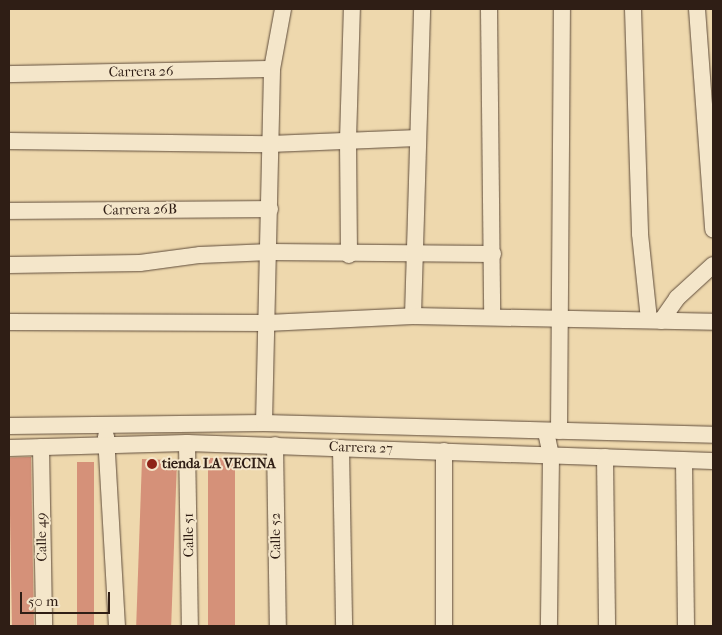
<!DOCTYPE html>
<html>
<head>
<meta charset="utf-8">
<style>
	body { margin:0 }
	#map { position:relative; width:722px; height:635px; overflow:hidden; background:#eed8ad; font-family:"IM FELL French Canon",serif }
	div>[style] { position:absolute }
	.building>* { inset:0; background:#d59179; transform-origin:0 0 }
	.roads { filter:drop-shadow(0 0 1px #5f4c3b) drop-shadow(0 0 1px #5f4c3b) }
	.minor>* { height:16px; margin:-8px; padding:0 8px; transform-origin:8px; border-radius:8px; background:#f4e6ca }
	.dots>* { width:14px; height:14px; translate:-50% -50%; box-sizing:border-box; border:2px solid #f4e6ca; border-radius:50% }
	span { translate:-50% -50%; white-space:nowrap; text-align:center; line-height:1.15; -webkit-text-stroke:4px #f4e6ca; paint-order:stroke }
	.street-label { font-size:14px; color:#2f1e15 }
	.poi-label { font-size:14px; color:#2f1e15; font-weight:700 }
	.left { translate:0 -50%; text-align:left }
	.frame { position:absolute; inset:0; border:10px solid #2f1e15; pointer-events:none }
	.scale { position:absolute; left:20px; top:592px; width:90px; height:22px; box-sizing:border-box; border:2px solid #2f1e15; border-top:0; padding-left:6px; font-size:15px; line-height:18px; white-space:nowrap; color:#2f1e15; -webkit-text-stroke:4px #f4e6ca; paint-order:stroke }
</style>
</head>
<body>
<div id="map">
	<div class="building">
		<i style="left:31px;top:457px;width:169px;height:22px;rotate:89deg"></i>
		<i style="left:208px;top:458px;width:27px;height:168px"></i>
		<i style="left:142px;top:459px;width:35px;height:167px;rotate:2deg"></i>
		<i style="left:77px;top:462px;width:17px;height:164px"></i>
	</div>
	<div class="roads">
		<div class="minor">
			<i style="left:489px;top:9px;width:308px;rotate:89.4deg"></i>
			<i style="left:633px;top:9px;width:225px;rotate:88.2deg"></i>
			<i style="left:640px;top:234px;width:86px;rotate:84deg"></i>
			<i style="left:697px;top:9px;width:221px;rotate:85.8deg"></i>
			<i style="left:9px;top:74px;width:263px;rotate:-1.1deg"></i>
			<i style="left:9px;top:141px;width:261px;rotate:0.7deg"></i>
			<i style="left:270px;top:144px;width:148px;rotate:-2.3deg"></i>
			<i style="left:9px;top:211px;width:261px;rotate:-0.4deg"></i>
			<i style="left:349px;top:255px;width:115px;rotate:-90.5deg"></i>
			<i style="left:348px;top:140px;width:131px;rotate:-88.3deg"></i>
			<i style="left:9px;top:265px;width:131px;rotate:-0.9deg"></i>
			<i style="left:140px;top:263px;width:61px;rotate:-7.6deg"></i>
			<i style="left:200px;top:255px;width:70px;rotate:-2.5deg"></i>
			<i style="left:270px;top:252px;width:223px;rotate:0.5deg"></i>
			<i style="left:413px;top:316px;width:307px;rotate:-88.3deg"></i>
			<i style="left:661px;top:321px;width:28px;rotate:-55deg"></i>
			<i style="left:677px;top:298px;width:49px;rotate:-42.5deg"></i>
			<i style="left:9px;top:322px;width:258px;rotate:0.2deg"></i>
			<i style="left:267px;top:323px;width:146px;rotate:-2.7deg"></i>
			<i style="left:413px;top:316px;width:300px;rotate:1.1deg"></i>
			<i style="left:264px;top:423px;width:354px;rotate:-88.7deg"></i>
			<i style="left:272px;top:69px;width:61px;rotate:-79.6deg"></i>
			<i style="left:9px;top:426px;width:255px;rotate:-0.7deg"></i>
			<i style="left:264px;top:423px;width:449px;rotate:1.5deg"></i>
			<i style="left:559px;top:431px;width:422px;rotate:-89.6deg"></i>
			<i style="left:546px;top:432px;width:25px;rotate:78deg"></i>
			<i style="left:551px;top:456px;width:170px;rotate:90.7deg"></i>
			<i style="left:106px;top:436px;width:190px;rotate:86.7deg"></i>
			<i style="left:187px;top:443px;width:183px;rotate:89.1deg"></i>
			<i style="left:275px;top:445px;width:181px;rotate:89.1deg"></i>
			<i style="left:41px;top:447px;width:179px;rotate:89deg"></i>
			<i style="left:9px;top:448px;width:178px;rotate:-1.6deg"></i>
			<i style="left:187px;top:443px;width:526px;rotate:1.96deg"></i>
			<i style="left:341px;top:448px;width:178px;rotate:89deg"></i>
			<i style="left:444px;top:451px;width:175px;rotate:90deg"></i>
			<i style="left:605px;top:457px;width:169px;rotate:89.3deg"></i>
			<i style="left:684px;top:461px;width:165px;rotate:89.3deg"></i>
		</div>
	</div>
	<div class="dots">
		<i style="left:152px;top:464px;background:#8f2418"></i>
	</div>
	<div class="street-label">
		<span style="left:141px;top:72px;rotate:-1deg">Carrera 26</span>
		<span style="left:140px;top:210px;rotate:-1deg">Carrera 26B</span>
		<span style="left:361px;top:448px;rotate:2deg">Carrera 27</span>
		<span style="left:189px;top:535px;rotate:-91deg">Calle 51</span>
		<span style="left:276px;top:536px;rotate:-91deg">Calle 52</span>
		<span style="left:42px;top:537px;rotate:-91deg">Calle 49</span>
	</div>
	<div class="poi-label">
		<span class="left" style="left:162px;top:464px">tienda LA VECINA</span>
	</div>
	<div class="frame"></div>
	<div class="scale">50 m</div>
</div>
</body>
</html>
